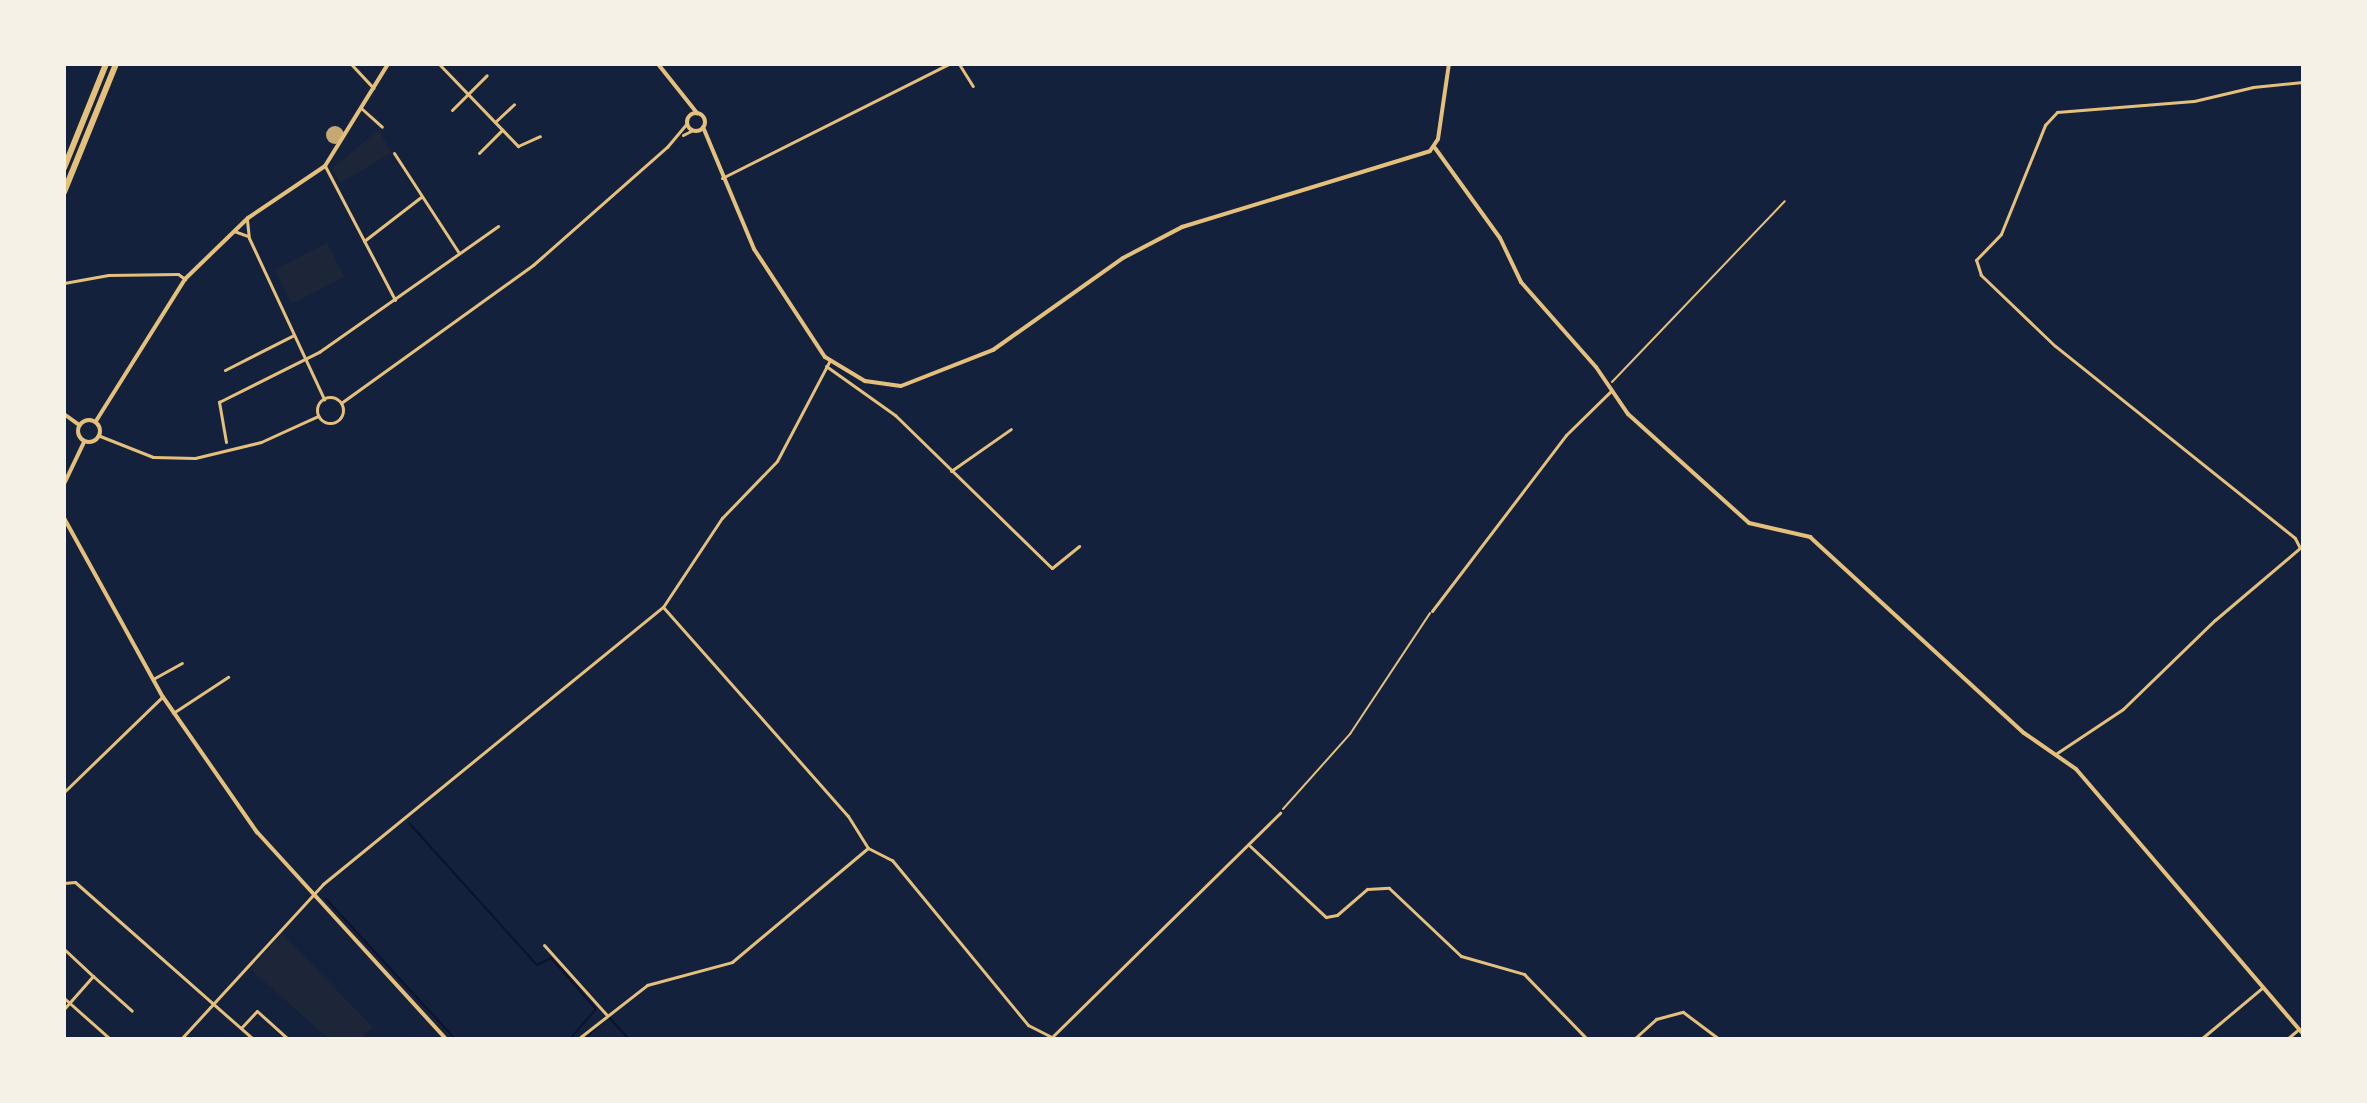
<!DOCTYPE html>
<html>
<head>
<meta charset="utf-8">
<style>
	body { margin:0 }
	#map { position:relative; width:2367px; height:1103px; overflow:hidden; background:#14213d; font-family:"Fira Sans",sans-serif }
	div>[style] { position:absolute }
	.green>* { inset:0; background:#1d2539; transform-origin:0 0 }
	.stream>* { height:2px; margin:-1px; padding:0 1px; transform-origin:1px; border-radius:1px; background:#0b132b }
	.building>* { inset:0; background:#c6a872 }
	.round { border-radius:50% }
	.path>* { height:2px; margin:-1px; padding:0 1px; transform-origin:1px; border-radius:1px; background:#e5c07b }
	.minor>* { height:3px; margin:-1.5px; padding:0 1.5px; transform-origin:1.5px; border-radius:1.5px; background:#e5c07b }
	.minor>.ring { margin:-1.5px; padding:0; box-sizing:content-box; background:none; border:3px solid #e5c07b; border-radius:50% }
	.tertiary>* { height:4px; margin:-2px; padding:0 2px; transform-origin:2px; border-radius:2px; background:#e5c07b }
	.tertiary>.ring { margin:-2px; padding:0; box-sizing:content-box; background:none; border:4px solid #e5c07b; border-radius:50% }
	.motorway>* { height:6px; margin:-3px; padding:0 3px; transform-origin:3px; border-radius:3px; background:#e5c07b }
	span { translate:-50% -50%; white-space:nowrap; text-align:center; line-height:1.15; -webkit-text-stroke:8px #f6f1e7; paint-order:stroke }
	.frame { position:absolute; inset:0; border:66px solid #f6f1e7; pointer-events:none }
</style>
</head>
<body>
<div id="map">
	<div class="green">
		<i style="clip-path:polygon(379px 130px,391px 153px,340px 183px,332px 168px)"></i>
		<i style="left:327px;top:243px;width:38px;height:59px;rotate:63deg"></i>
		<i style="clip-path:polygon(282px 934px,373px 1027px,360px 1039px,329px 1039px,250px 969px)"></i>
	</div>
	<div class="stream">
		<i style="left:409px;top:823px;width:191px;rotate:48deg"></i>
		<i style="left:537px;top:965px;width:16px;rotate:-27deg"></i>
		<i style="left:551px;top:958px;width:68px;rotate:48.6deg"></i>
		<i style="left:596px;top:1009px;width:40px;rotate:131deg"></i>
		<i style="left:326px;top:899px;width:190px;rotate:47.3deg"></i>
		<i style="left:608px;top:1016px;width:31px;rotate:48deg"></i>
		<i style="left:584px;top:1039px;width:27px;rotate:-42deg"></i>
	</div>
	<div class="building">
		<i class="round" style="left:326px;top:126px;width:18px;height:18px"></i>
	</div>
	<div class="path">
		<i style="left:1612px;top:382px;width:250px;rotate:-46.3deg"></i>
		<i style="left:1283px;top:809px;width:101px;rotate:-48.2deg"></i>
		<i style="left:1350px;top:734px;width:145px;rotate:-56.5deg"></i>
	</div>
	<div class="minor">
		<i style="left:351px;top:64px;width:33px;rotate:47deg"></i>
		<i style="left:439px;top:64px;width:114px;rotate:46.1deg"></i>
		<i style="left:518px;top:146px;width:24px;rotate:-24deg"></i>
		<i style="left:959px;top:64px;width:26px;rotate:58deg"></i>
		<i style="left:361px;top:108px;width:28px;rotate:42deg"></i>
		<i style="left:452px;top:110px;width:49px;rotate:-45deg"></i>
		<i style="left:495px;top:122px;width:26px;rotate:-43deg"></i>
		<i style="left:683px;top:135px;width:11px;rotate:-27deg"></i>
		<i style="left:394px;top:153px;width:119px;rotate:57deg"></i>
		<i style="left:479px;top:153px;width:33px;rotate:-45deg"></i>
		<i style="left:325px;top:166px;width:151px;rotate:62.4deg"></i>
		<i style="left:722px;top:178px;width:254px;rotate:-26.7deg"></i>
		<i style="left:247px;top:220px;width:18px;rotate:84deg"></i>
		<i style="left:249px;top:238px;width:178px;rotate:65deg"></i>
		<i style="left:234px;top:231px;width:15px;rotate:20deg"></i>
		<i style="left:364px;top:241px;width:72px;rotate:-37.7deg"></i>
		<i style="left:64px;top:283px;width:45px;rotate:-10.3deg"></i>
		<i style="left:108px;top:275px;width:70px;rotate:-0.8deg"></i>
		<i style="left:178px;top:274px;width:9px;rotate:36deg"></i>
		<i style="left:826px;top:366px;width:85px;rotate:35.4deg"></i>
		<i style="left:895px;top:415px;width:219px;rotate:44.3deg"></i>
		<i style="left:1052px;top:568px;width:35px;rotate:-39deg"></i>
		<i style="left:225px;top:370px;width:77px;rotate:-26.9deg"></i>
		<i class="ring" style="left:317px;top:397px;width:23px;height:23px"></i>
		<i style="left:341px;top:403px;width:236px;rotate:-35.7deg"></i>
		<i style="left:533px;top:265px;width:179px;rotate:-41.4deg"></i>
		<i style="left:667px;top:147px;width:31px;rotate:-50deg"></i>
		<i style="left:100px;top:436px;width:57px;rotate:21.6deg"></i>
		<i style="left:153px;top:457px;width:42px;rotate:1.4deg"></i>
		<i style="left:195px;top:458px;width:68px;rotate:-13.6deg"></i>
		<i style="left:261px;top:442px;width:63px;rotate:-24.5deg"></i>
		<i style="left:226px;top:442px;width:41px;rotate:-99.9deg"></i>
		<i style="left:219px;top:402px;width:112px;rotate:-26.6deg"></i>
		<i style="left:319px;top:352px;width:219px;rotate:-35.1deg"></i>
		<i style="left:951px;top:471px;width:73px;rotate:-35deg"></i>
		<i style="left:663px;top:607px;width:279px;rotate:48.5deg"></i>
		<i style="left:848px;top:816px;width:38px;rotate:58deg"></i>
		<i style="left:1432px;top:611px;width:221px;rotate:-52.7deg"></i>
		<i style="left:1566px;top:435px;width:63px;rotate:-44.4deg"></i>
		<i style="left:153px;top:679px;width:33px;rotate:-29deg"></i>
		<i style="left:173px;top:713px;width:66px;rotate:-33.2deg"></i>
		<i style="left:2057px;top:753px;width:79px;rotate:-33.7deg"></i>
		<i style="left:2123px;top:709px;width:128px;rotate:-44.1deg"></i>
		<i style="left:2215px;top:620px;width:111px;rotate:-40.3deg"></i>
		<i style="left:2300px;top:548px;width:11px;rotate:-117deg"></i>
		<i style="left:2295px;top:538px;width:307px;rotate:-141.3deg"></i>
		<i style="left:2055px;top:346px;width:103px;rotate:-136.2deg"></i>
		<i style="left:1981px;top:275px;width:16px;rotate:-108deg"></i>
		<i style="left:1976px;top:260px;width:36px;rotate:-46deg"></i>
		<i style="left:2001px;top:234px;width:118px;rotate:-68deg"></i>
		<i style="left:2045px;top:125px;width:18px;rotate:-47deg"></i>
		<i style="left:2057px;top:112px;width:137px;rotate:-4.6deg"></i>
		<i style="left:2194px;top:101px;width:61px;rotate:-13.3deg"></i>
		<i style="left:2253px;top:87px;width:50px;rotate:-5.7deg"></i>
		<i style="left:64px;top:792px;width:136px;rotate:-44.1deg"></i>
		<i style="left:1250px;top:846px;width:104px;rotate:43.1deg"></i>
		<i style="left:1326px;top:917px;width:11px;rotate:-10deg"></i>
		<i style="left:1337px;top:915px;width:40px;rotate:-41deg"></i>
		<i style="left:1367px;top:889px;width:22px;rotate:-3deg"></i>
		<i style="left:1389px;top:888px;width:99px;rotate:43.4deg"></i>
		<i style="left:1461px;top:956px;width:66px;rotate:15.9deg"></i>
		<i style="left:1524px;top:974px;width:91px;rotate:45.9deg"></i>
		<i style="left:868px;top:848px;width:27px;rotate:27deg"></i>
		<i style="left:892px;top:860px;width:214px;rotate:50.5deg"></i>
		<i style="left:1028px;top:1025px;width:27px;rotate:27deg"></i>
		<i style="left:1052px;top:1037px;width:320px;rotate:-44.5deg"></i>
		<i style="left:64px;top:883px;width:11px;rotate:-5deg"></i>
		<i style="left:75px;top:882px;width:237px;rotate:41.4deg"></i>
		<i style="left:544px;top:945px;width:93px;rotate:48.1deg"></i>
		<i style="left:64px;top:949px;width:40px;rotate:43deg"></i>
		<i style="left:93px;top:976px;width:44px;rotate:131.3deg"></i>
		<i style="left:93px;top:976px;width:52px;rotate:41.9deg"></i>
		<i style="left:64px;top:998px;width:62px;rotate:41.7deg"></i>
		<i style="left:241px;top:1028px;width:23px;rotate:-47deg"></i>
		<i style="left:257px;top:1011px;width:42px;rotate:42.1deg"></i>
		<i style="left:181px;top:1039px;width:210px;rotate:-47.5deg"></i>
		<i style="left:323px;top:884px;width:439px;rotate:-39.2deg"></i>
		<i style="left:663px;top:607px;width:107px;rotate:-56.5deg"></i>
		<i style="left:722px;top:518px;width:79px;rotate:-46deg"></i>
		<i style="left:777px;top:461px;width:112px;rotate:-62.3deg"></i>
		<i style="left:578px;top:1039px;width:88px;rotate:-38deg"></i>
		<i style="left:647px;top:985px;width:88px;rotate:-15.1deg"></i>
		<i style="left:732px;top:962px;width:177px;rotate:-40deg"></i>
		<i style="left:1634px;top:1039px;width:30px;rotate:-42deg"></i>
		<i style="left:1656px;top:1019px;width:28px;rotate:-15deg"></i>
		<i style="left:1683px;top:1012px;width:45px;rotate:36.9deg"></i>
		<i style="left:2201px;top:1039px;width:80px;rotate:-39.9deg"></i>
		<i style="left:2287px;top:1039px;width:16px;rotate:-40deg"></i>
	</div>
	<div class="tertiary">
		<i style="left:658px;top:64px;width:63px;rotate:51.5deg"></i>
		<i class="ring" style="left:687px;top:113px;width:14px;height:14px"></i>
		<i style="left:703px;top:127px;width:132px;rotate:67.3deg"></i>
		<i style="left:754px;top:249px;width:129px;rotate:56.7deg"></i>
		<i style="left:825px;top:357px;width:47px;rotate:31deg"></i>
		<i style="left:865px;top:381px;width:36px;rotate:8deg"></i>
		<i style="left:901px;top:386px;width:99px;rotate:-21.4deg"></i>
		<i style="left:993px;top:350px;width:159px;rotate:-35.3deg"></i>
		<i style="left:1123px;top:258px;width:67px;rotate:-27.7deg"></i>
		<i style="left:1182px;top:227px;width:259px;rotate:-17deg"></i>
		<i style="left:1430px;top:151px;width:14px;rotate:-56deg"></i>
		<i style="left:1438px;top:139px;width:76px;rotate:-81.7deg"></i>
		<i style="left:1435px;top:148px;width:111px;rotate:54.2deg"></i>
		<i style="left:1500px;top:238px;width:49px;rotate:64.5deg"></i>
		<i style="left:1521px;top:282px;width:113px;rotate:48.6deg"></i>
		<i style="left:1596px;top:367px;width:57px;rotate:55.8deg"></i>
		<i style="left:1628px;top:414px;width:163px;rotate:42deg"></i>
		<i style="left:1749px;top:523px;width:63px;rotate:12.9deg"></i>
		<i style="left:1810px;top:537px;width:290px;rotate:42.5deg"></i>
		<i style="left:2024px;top:733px;width:63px;rotate:34.7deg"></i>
		<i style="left:2076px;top:769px;width:349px;rotate:49.4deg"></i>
		<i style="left:64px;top:414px;width:19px;rotate:36deg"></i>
		<i class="ring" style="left:78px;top:420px;width:18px;height:18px"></i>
		<i style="left:96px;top:421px;width:168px;rotate:-57.9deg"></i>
		<i style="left:185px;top:279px;width:88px;rotate:-44.1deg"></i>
		<i style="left:248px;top:218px;width:93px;rotate:-34deg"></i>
		<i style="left:325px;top:166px;width:120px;rotate:-58.3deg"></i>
		<i style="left:64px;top:484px;width:47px;rotate:-64.5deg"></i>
		<i style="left:64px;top:518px;width:205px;rotate:61.1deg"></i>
		<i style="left:163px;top:697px;width:165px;rotate:55.2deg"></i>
		<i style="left:257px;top:832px;width:280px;rotate:47.6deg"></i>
	</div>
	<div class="motorway">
		<i style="left:64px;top:168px;width:112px;rotate:-68deg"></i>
		<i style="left:64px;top:192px;width:138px;rotate:-67.9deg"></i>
	</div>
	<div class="frame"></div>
</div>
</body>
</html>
